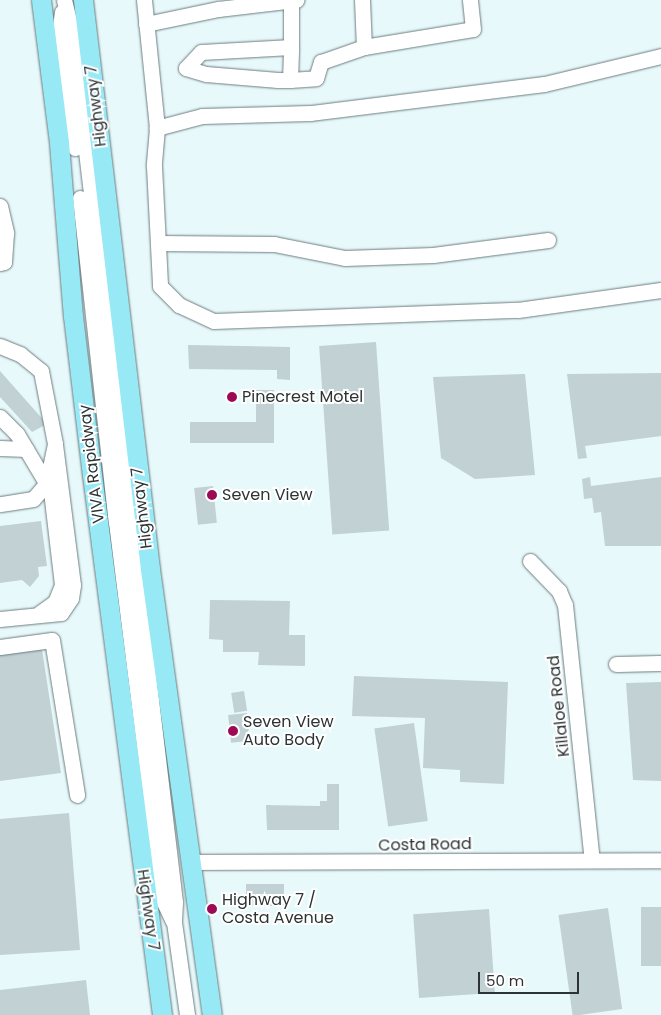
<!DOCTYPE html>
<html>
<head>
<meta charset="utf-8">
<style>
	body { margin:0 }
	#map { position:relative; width:661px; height:1015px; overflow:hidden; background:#e8f9fc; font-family:Poppins,sans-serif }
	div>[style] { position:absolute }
	.building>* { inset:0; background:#c1d1d4; transform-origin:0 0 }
	.roads { filter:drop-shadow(0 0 1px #6d7c7e) drop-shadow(0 0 1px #6d7c7e) }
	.minor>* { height:15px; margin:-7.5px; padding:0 7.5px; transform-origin:7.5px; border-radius:7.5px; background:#fff }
	.major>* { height:19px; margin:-9.5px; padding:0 9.5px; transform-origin:9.5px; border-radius:9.5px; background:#96e9f5 }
	.dots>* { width:14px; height:14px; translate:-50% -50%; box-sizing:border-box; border:2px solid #fff; border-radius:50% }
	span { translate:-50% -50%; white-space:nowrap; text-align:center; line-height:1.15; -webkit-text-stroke:4px #fff; paint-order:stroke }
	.street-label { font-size:16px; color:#2d3334 }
	.poi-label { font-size:16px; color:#2d3334 }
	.left { translate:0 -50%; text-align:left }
	.scale { position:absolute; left:478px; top:972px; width:101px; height:22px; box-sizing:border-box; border:2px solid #2d3334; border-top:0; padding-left:6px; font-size:15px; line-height:18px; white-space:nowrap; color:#2d3334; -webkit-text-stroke:4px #fff; paint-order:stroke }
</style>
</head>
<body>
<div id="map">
	<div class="building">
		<i style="left:376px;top:342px;width:189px;height:57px;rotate:86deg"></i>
		<i style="clip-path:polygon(188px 345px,290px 347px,290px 380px,277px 379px,277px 370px,189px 369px)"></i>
		<i style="clip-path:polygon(0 371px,47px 424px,32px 432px,0 397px)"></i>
		<i style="clip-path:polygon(661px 373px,661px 436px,585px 446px,587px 458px,578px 459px,567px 374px)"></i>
		<i style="clip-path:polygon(525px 374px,535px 475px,475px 479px,441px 458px,433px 377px)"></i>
		<i style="clip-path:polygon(256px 390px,274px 390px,274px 443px,190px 443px,190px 422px,256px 422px)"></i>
		<i style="clip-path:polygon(590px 477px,591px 486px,661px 477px,661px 546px,605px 546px,601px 512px,594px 513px,592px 498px,584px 499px,582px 479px)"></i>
		<i style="left:213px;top:486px;width:37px;height:19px;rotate:84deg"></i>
		<i style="clip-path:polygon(41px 521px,47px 566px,38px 567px,39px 576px,30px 587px,22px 580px,0 583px,0 526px)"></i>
		<i style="clip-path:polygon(210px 600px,290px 601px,289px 635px,305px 635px,305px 666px,258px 665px,259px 652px,223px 652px,223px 640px,209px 639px)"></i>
		<i style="clip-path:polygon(41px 643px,61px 773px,0 781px,0 649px)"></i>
		<i style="clip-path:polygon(354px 676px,508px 682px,504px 784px,460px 782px,460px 770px,423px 768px,425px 718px,352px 716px)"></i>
		<i style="clip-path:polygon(661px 682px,661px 781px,633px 780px,626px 683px)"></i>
		<i style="left:244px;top:691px;width:20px;height:13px;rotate:81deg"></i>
		<i style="left:247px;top:713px;width:28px;height:19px;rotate:84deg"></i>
		<i style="left:414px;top:723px;width:99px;height:40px;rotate:82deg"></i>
		<i style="clip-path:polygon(327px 784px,339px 784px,339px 830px,267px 830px,266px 805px,320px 806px,320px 801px,327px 801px)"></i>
		<i style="clip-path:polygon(69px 813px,80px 950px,0 955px,0 819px)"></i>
		<i style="left:246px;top:884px;width:38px;height:22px"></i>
		<i style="left:641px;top:907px;width:20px;height:59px"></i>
		<i style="left:608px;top:908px;width:102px;height:50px;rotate:82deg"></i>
		<i style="left:489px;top:909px;width:84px;height:76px;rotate:86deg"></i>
		<i style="clip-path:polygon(86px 980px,90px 1015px,0 1015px,0 990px)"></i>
	</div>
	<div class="roads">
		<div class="minor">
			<i style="left:64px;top:0;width:34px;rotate:76deg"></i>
			<i style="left:72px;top:33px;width:875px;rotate:83.24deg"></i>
			<i style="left:175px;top:902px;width:20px;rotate:93deg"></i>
			<i style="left:174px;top:922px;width:94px;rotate:82deg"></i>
			<i style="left:144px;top:0;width:129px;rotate:84.2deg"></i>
			<i style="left:362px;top:0;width:47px;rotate:87.6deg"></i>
			<i style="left:62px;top:12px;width:14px;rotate:98deg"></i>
			<i style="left:60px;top:26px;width:123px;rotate:83deg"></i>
			<i style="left:146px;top:24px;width:74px;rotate:-11.8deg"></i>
			<i style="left:218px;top:9px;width:79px;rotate:-6.6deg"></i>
			<i style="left:291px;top:47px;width:45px;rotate:-90deg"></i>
			<i style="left:661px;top:56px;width:120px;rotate:166.5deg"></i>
			<i style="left:544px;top:84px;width:236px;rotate:172.9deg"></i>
			<i style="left:310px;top:113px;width:108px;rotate:178.4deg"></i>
			<i style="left:202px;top:116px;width:47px;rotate:165.1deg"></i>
			<i style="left:157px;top:128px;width:38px;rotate:95deg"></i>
			<i style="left:154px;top:166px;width:120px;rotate:87.1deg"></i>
			<i style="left:160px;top:286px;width:27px;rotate:45deg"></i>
			<i style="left:179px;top:305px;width:38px;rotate:25deg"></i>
			<i style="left:214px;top:321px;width:304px;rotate:-2.1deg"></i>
			<i style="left:518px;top:310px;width:144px;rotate:-8deg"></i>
			<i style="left:290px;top:80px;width:33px;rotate:-88deg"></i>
			<i style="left:291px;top:47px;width:90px;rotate:176.8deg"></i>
			<i style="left:201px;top:52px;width:22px;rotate:133deg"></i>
			<i style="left:186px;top:68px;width:21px;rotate:17deg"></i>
			<i style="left:206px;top:74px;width:72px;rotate:4.8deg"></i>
			<i style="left:278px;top:80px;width:12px"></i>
			<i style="left:290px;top:80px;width:26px;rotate:-4deg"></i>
			<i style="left:316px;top:78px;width:17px;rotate:-73deg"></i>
			<i style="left:321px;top:62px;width:46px;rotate:-19.2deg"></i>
			<i style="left:364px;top:47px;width:110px;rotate:-9.4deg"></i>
			<i style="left:473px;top:29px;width:29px;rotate:-96deg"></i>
			<i style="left:80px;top:198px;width:326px;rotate:83.7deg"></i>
			<i style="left:116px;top:522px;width:381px;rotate:82.9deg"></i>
			<i style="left:163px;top:900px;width:23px;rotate:65deg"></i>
			<i style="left:0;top:206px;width:28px;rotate:77deg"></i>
			<i style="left:6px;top:233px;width:29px;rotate:94deg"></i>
			<i style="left:4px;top:262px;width:4px;rotate:166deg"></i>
			<i style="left:158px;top:243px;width:116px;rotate:0.5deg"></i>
			<i style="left:274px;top:244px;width:72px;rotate:11.2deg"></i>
			<i style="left:345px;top:258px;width:88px;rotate:-2deg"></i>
			<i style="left:433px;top:255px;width:116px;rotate:-7.4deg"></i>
			<i style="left:0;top:346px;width:22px;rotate:22deg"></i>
			<i style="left:20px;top:354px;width:27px;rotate:39deg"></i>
			<i style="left:41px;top:371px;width:74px;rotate:79.1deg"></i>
			<i style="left:55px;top:444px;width:40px;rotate:102deg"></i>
			<i style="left:47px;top:483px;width:21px;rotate:131deg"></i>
			<i style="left:33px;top:499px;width:33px;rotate:171deg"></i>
			<i style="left:0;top:417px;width:24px;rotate:45deg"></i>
			<i style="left:17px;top:434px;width:66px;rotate:59.2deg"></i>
			<i style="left:51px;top:491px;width:95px;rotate:83.3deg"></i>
			<i style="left:62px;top:585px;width:18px;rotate:112deg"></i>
			<i style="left:55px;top:602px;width:19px;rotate:144deg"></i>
			<i style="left:0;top:448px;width:26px;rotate:2deg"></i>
			<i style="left:530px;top:561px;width:42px;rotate:46deg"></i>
			<i style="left:559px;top:591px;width:15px;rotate:67deg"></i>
			<i style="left:565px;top:605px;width:256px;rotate:84deg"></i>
			<i style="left:0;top:619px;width:61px;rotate:-5.6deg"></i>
			<i style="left:61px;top:613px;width:18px;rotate:-56deg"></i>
			<i style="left:71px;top:598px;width:13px;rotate:-81deg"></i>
			<i style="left:73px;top:585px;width:142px;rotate:-97.3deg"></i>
			<i style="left:0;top:647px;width:52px;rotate:-7.7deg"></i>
			<i style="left:52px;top:640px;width:157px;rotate:80.8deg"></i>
			<i style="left:616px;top:664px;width:45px;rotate:-1.3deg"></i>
			<i style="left:189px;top:862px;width:472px;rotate:-0.2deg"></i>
		</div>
		<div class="major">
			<i style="left:41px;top:0;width:144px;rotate:82.8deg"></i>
			<i style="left:59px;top:143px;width:174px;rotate:85.4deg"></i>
			<i style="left:73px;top:316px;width:160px;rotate:83.2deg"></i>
			<i style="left:92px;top:475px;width:545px;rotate:82.61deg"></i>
			<i style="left:83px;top:0;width:573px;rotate:83.28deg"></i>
			<i style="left:150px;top:569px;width:450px;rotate:82.1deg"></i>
		</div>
	</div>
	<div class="dots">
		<i style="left:232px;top:397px;background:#9d0954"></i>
		<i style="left:212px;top:495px;background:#9d0954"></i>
		<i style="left:233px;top:731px;background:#9d0954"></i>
		<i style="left:212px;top:909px;background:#9d0954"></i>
	</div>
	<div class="street-label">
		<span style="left:96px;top:106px;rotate:-97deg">Highway 7</span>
		<span style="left:92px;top:464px;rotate:-97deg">VIVA Rapidway</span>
		<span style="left:142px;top:508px;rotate:-97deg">Highway 7</span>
		<span style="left:559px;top:706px;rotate:-96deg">Killaloe Road</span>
		<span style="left:425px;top:845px;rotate:-1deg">Costa Road</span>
		<span style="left:148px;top:910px;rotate:82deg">Highway 7</span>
	</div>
	<div class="poi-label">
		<span class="left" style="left:242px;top:397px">Pinecrest Motel</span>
		<span class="left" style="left:222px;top:495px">Seven View</span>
		<span class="left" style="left:243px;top:731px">Seven View<br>Auto Body</span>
		<span class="left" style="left:222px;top:909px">Highway 7 /<br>Costa Avenue</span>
	</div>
	<div class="scale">50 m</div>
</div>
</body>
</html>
